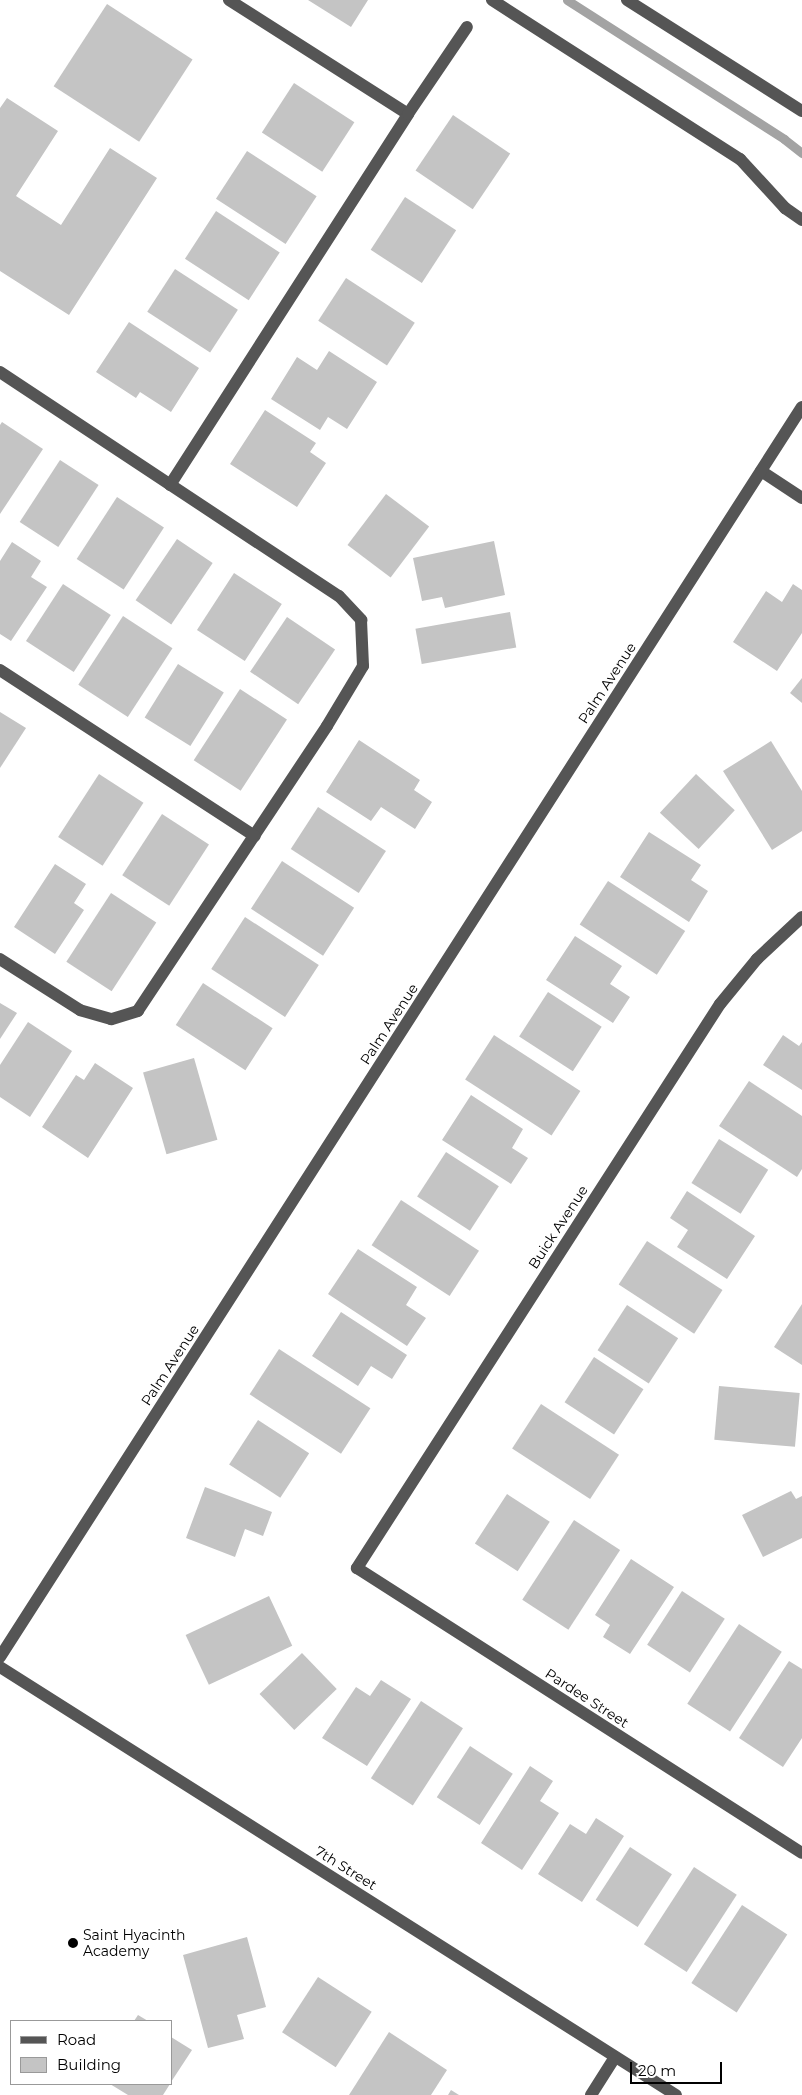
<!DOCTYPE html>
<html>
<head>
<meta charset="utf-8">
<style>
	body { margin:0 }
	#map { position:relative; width:802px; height:2095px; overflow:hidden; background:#fff; font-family:Montserrat,sans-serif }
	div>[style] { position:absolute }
	.stream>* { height:9px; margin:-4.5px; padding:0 4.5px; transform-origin:4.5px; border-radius:4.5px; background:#a3a3a3 }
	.building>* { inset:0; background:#c4c4c4; transform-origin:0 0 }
	.minor>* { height:12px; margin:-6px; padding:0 6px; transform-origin:6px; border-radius:6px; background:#555 }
	.dots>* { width:14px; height:14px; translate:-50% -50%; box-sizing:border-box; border:2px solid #fff; border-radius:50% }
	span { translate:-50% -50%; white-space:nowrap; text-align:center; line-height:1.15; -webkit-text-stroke:4px #fff; paint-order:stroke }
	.street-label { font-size:14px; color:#000 }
	.poi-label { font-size:14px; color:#000 }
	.left { translate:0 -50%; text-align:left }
	.legend { position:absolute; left:10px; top:2020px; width:162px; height:65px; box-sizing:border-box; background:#fff; border:1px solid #999; margin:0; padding:6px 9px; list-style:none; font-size:15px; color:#000 }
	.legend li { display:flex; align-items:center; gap:10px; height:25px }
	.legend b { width:25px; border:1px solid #999 }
	.scale { position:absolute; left:630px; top:2062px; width:92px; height:22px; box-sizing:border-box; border:2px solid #000; border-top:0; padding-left:6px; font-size:15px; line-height:18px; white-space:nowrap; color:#000; -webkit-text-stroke:4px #fff; paint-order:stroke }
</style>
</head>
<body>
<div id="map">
	<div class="stream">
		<i style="left:567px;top:0;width:258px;rotate:32.6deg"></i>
		<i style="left:784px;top:139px;width:23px;rotate:38deg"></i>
	</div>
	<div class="building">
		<i style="clip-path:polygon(308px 0,368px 0,351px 27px)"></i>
		<i style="left:107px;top:4px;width:102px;height:98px;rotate:33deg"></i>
		<i style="left:294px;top:83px;width:72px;height:59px;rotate:33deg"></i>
		<i style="clip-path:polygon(7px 98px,58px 131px,16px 196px,61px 225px,110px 148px,157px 178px,69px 315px,0 271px,0 108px)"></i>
		<i style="left:453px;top:115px;width:69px;height:67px;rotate:34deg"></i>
		<i style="left:247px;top:151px;width:83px;height:57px;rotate:33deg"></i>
		<i style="left:405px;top:197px;width:61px;height:63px;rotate:33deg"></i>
		<i style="left:216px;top:211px;width:76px;height:57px;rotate:33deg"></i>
		<i style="left:175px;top:269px;width:75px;height:51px;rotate:33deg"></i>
		<i style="left:346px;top:278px;width:82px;height:51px;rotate:33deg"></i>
		<i style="clip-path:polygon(129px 322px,199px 368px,171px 412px,140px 392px,136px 398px,96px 372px)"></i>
		<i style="clip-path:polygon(329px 351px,377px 382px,347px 429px,328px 417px,320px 430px,271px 399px,297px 357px,317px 370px)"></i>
		<i style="clip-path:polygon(265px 410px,316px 443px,310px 452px,326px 463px,297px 507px,230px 464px)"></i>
		<i style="clip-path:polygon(2px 422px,43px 449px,0 514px,0 425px)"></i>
		<i style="left:60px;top:460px;width:46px;height:74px;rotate:33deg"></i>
		<i style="left:386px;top:494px;width:54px;height:64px;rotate:37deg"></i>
		<i style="left:117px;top:497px;width:56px;height:74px;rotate:33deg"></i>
		<i style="left:177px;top:539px;width:43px;height:74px;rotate:34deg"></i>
		<i style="clip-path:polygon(494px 541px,505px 595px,445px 608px,442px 597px,422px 601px,413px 558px)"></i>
		<i style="clip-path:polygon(12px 542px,41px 561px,31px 577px,47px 587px,11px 641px,0 634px,0 561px)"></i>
		<i style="left:234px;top:573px;width:57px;height:68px;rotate:33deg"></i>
		<i style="left:63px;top:584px;width:57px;height:68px;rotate:33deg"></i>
		<i style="clip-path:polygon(793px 584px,802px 590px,802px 633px,777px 671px,733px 642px,766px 591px,782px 602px)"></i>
		<i style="left:510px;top:612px;width:36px;height:96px;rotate:80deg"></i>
		<i style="left:123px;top:616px;width:59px;height:82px;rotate:33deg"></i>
		<i style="left:287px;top:617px;width:58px;height:66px;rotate:34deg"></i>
		<i style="left:178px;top:664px;width:54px;height:63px;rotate:32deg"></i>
		<i style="clip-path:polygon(802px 678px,802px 703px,790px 693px)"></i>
		<i style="left:240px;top:689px;width:56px;height:85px;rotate:33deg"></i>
		<i style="clip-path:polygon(0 712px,26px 728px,0 768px)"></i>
		<i style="clip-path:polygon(359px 740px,420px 780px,414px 790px,432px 802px,415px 829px,381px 807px,371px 821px,326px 792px)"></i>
		<i style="clip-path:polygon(771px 741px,802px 791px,802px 831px,772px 850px,723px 771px)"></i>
		<i style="left:99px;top:774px;width:53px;height:75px;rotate:33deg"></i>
		<i style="left:696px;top:774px;width:53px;height:53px;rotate:43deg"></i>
		<i style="left:318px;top:807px;width:81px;height:50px;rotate:33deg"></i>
		<i style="left:162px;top:814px;width:56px;height:73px;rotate:33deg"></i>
		<i style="clip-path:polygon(649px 832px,701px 865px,691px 880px,708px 891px,689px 922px,620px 877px)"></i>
		<i style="left:282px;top:861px;width:86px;height:57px;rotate:33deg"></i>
		<i style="clip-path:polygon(55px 864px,86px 884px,74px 903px,84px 910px,55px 954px,14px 927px)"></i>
		<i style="left:608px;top:881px;width:92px;height:52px;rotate:33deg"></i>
		<i style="left:111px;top:893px;width:54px;height:82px;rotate:33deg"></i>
		<i style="left:245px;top:917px;width:88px;height:62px;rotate:33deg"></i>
		<i style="clip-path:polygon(575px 936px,622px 966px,610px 984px,630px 997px,613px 1023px,546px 980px)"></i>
		<i style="left:203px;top:983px;width:83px;height:50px;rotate:33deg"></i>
		<i style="left:548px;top:992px;width:64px;height:53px;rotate:33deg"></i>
		<i style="clip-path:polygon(0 1003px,17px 1013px,0 1039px)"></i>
		<i style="clip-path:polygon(28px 1022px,72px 1051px,30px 1117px,0 1097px,0 1065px)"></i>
		<i style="left:494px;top:1035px;width:103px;height:53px;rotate:33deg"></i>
		<i style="clip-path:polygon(783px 1035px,799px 1046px,802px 1042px,802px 1090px,763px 1065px)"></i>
		<i style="left:194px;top:1058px;width:85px;height:53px;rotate:74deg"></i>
		<i style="clip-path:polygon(95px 1063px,133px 1088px,88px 1158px,42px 1127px,76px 1075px,84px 1080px)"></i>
		<i style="clip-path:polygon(749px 1081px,802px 1116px,802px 1169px,797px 1177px,719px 1126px)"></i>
		<i style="clip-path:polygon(471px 1095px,523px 1129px,512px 1148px,528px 1158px,511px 1184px,442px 1140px)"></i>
		<i style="left:719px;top:1139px;width:58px;height:52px;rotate:32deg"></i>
		<i style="left:446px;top:1152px;width:63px;height:53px;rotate:33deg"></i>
		<i style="clip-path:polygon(687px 1191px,755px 1236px,727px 1279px,677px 1247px,688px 1230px,670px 1218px)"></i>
		<i style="left:401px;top:1200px;width:93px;height:54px;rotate:33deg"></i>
		<i style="left:647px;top:1241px;width:90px;height:52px;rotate:33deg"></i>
		<i style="clip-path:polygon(358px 1249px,417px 1287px,406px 1305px,426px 1318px,407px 1346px,328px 1294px)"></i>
		<i style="clip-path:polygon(802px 1304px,802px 1365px,774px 1347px)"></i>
		<i style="left:627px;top:1305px;width:61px;height:54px;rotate:33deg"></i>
		<i style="clip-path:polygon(341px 1312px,407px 1355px,392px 1379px,371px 1366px,358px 1386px,312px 1356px)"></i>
		<i style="left:279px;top:1349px;width:109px;height:54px;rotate:33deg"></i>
		<i style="left:594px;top:1357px;width:59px;height:54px;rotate:33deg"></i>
		<i style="left:719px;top:1386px;width:81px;height:54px;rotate:5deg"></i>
		<i style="left:541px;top:1404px;width:93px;height:53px;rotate:33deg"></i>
		<i style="left:258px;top:1420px;width:61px;height:53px;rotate:33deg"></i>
		<i style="clip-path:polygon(205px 1487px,272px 1512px,263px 1536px,245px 1529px,235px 1557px,186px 1538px)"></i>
		<i style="clip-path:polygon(791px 1491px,796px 1499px,802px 1496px,802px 1538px,763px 1557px,742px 1515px)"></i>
		<i style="left:507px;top:1494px;width:51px;height:59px;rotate:33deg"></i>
		<i style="left:574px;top:1520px;width:55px;height:95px;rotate:33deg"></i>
		<i style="clip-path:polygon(631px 1559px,674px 1587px,630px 1654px,603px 1637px,610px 1625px,595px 1615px)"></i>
		<i style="left:682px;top:1591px;width:51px;height:64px;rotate:33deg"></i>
		<i style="left:269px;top:1596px;width:55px;height:92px;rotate:65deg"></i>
		<i style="left:739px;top:1624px;width:51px;height:95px;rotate:33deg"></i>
		<i style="left:302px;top:1653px;width:50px;height:59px;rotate:46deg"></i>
		<i style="clip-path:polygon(789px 1661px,802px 1669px,802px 1738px,783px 1767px,739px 1738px)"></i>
		<i style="clip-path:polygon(381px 1680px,411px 1699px,367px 1766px,322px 1738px,356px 1687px,370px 1696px)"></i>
		<i style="left:421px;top:1701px;width:50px;height:92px;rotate:33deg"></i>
		<i style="left:470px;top:1746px;width:51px;height:61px;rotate:33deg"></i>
		<i style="clip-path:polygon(530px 1766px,553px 1781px,540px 1801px,559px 1813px,522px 1870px,481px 1843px)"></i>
		<i style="clip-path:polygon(596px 1818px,624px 1836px,582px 1902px,538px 1874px,570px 1824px,586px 1834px)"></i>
		<i style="left:630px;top:1847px;width:50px;height:63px;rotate:33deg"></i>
		<i style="left:694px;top:1867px;width:51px;height:92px;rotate:33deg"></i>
		<i style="left:742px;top:1905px;width:54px;height:93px;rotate:33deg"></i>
		<i style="clip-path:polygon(247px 1937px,266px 2007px,237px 2015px,244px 2039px,208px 2048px,183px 1955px)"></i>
		<i style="left:318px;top:1977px;width:64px;height:66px;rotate:33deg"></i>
		<i style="clip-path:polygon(138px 2015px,148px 2021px,134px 2021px)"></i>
		<i style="clip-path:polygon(389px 2032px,447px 2070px,431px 2095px,349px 2095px)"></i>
		<i style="clip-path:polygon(171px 2037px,192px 2050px,171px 2082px)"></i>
		<i style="clip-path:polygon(110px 2084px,170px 2084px,163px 2095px,128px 2095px)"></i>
		<i style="clip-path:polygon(451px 2090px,459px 2095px,448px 2095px)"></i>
	</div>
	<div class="minor">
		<i style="left:229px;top:0;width:212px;rotate:32.5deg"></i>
		<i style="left:492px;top:0;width:295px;rotate:32.7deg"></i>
		<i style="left:740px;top:159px;width:67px;rotate:47.4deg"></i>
		<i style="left:785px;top:208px;width:21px;rotate:35deg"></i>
		<i style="left:627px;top:0;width:207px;rotate:32.4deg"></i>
		<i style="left:0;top:372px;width:406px;rotate:33.5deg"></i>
		<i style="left:339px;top:596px;width:33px;rotate:47deg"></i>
		<i style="left:361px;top:620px;width:46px;rotate:87.5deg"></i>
		<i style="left:363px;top:666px;width:70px;rotate:121deg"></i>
		<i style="left:327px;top:726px;width:342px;rotate:123.6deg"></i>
		<i style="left:138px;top:1011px;width:28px;rotate:163deg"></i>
		<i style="left:111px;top:1019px;width:32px;rotate:-164deg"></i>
		<i style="left:80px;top:1010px;width:95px;rotate:-147.5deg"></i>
		<i style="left:761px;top:471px;width:49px;rotate:33.4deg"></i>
		<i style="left:170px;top:485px;width:441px;rotate:-57.3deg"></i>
		<i style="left:408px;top:114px;width:105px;rotate:-55.9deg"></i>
		<i style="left:0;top:670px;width:304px;rotate:33.1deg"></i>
		<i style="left:802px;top:917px;width:62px;rotate:137deg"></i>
		<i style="left:757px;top:959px;width:58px;rotate:129.4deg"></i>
		<i style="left:720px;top:1004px;width:671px;rotate:122.77deg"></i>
		<i style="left:357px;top:1568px;width:528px;rotate:32.64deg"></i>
		<i style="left:0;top:1657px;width:1485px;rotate:-57.32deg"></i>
		<i style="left:0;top:1667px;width:800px;rotate:32.34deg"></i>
		<i style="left:591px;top:2095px;width:45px;rotate:-57.7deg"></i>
	</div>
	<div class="dots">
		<i style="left:73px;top:1943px;background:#000"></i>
	</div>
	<div class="street-label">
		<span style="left:607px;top:683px;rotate:-57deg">Palm Avenue</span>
		<span style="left:389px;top:1024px;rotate:-57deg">Palm Avenue</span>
		<span style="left:558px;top:1227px;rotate:-57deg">Buick Avenue</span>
		<span style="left:170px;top:1365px;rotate:-57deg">Palm Avenue</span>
		<span style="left:587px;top:1698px;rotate:33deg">Pardee Street</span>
		<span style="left:346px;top:1868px;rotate:32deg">7th Street</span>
	</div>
	<div class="poi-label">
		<span class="left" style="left:83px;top:1943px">Saint Hyacinth<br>Academy</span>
	</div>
	<ul class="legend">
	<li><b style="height:6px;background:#555"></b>Road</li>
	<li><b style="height:14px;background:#c4c4c4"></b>Building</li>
	</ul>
	<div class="scale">20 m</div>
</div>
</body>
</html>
